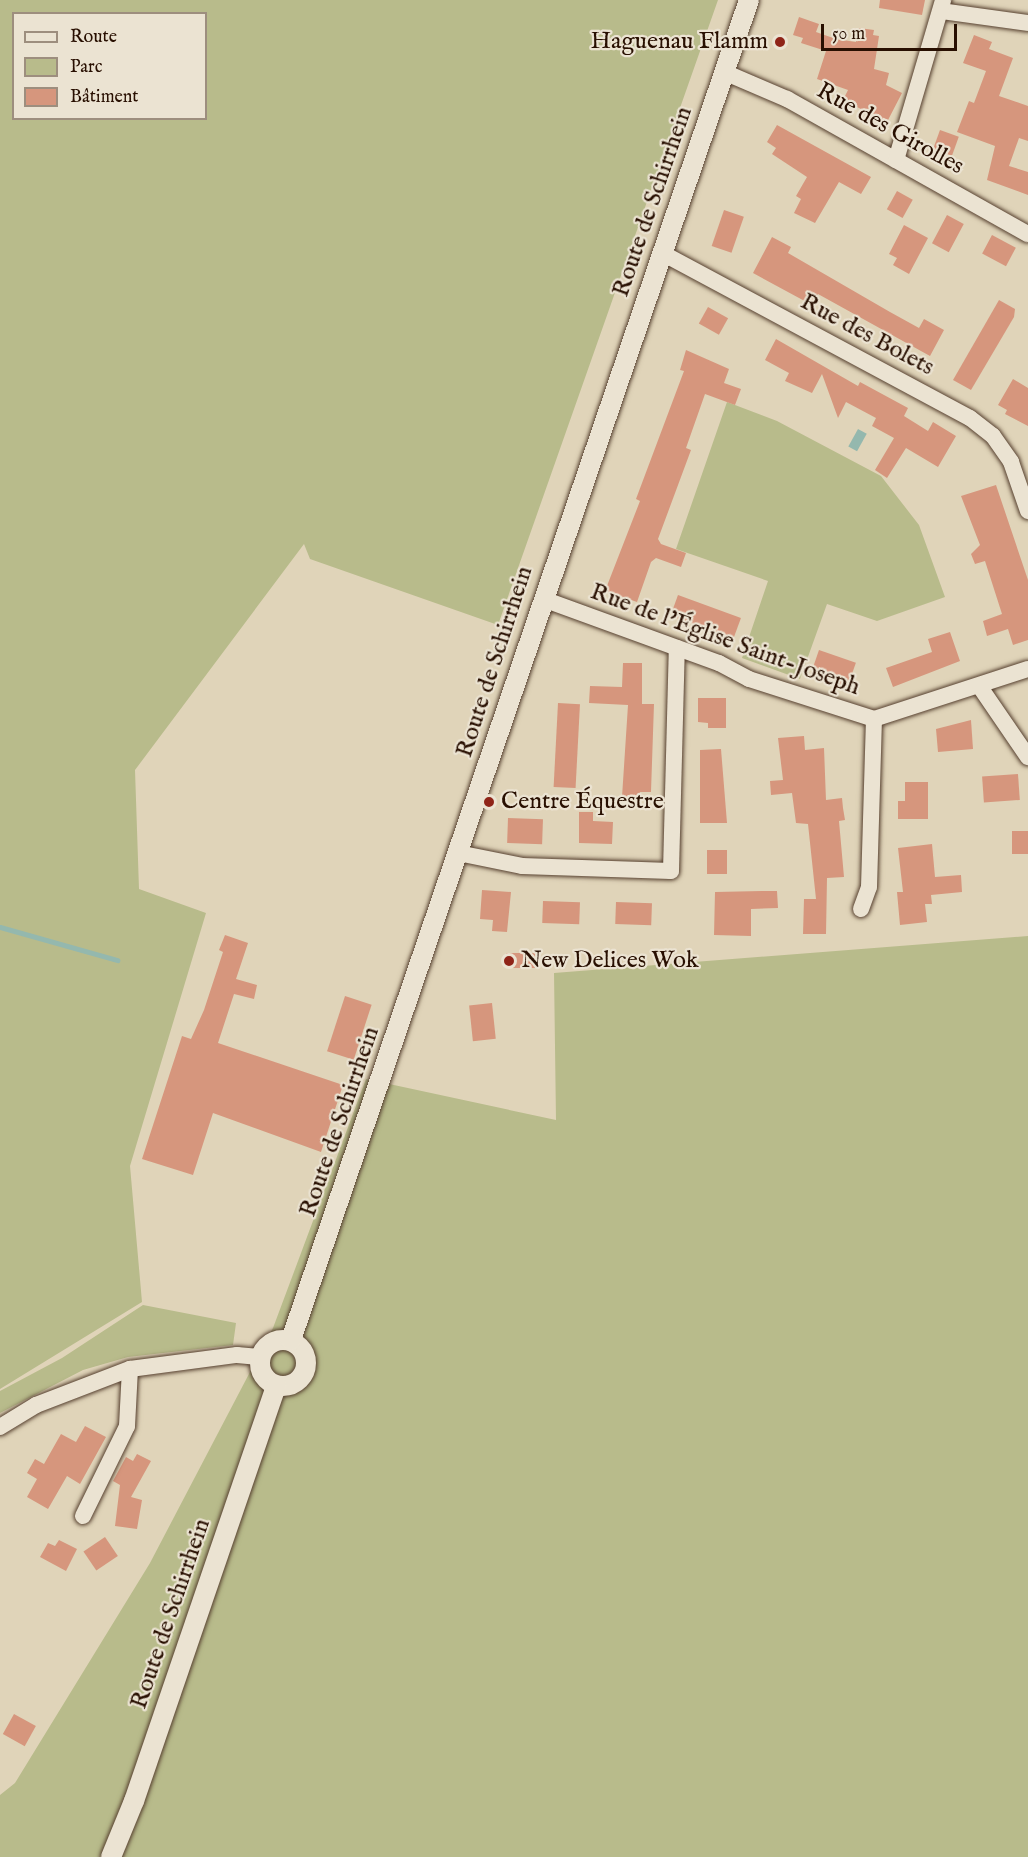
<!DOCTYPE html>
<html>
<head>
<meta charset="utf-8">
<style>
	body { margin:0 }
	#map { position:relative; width:1028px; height:1857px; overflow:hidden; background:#e0d4b9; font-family:"IM FELL English",serif }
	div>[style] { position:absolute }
	.green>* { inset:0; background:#b8bb8b }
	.water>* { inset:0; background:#94b8ae; transform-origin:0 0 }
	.stream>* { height:5px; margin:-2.5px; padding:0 2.5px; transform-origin:2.5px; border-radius:2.5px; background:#94b8ae }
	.building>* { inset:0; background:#d6967d; transform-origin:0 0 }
	.roads { filter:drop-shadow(0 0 2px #56402f) drop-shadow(0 0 2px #56402f) }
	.minor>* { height:16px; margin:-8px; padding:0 8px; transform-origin:8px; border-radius:8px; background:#ebe3d2 }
	.tertiary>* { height:20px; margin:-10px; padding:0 10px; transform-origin:10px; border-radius:10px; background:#ebe3d2 }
	.tertiary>.ring { margin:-10px; padding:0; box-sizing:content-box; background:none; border:20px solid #ebe3d2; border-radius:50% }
	.dots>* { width:16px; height:16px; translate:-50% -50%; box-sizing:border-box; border:3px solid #ebe3d2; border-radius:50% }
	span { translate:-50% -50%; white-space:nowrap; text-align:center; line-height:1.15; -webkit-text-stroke:4.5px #ebe3d2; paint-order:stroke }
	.poi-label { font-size:24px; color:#280f01 }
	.right { translate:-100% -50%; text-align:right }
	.left { translate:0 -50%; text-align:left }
	.street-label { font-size:24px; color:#280f01 }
	.legend { position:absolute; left:12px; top:12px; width:195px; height:108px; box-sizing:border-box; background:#ebe3d2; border:2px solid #9d8e7e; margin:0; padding:8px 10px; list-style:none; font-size:18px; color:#280f01 }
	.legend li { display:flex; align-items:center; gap:12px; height:30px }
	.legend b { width:30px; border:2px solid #9d8e7e }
	.scale { position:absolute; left:821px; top:24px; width:136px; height:27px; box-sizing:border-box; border:3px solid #280f01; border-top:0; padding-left:8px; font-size:18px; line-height:21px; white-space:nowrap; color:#280f01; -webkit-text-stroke:4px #ebe3d2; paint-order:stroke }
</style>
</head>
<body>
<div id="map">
	<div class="green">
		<i style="clip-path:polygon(evenodd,0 0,718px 0,498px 625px,310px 559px,304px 544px,135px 770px,139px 889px,206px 913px,130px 1166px,142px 1302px,0 1389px,0 0,14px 14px,206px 14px,206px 118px,14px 118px,14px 14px)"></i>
		<i style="clip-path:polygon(727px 402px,777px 421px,881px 476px,919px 525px,945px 597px,877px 621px,827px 604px,800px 679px,742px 658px,768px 581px,676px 549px)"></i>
		<i style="clip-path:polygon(1028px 936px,1028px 1857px,0 1857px,0 1795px,15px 1783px,150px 1563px,273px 1328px,366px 1079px,556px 1120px,554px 973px)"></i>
		<i style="clip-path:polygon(143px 1305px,236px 1323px,233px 1345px,128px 1357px,83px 1370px,0 1413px,0 1391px,62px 1358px)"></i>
	</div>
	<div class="water">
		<i style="left:858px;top:429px;width:10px;height:20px;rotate:29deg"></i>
	</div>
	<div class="stream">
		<i style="left:0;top:927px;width:122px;rotate:15.8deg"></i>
	</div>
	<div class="building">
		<i style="clip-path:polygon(880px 0,925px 0,922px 15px,879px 8px)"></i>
		<i style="clip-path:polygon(799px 17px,819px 24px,816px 32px,836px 39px,856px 42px,859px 28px,874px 30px,873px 35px,879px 36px,874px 69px,889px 73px,886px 85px,902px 93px,887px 122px,843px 100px,848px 90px,817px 79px,826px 51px,801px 43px,803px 38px,793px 35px)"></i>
		<i style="clip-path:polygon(974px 35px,992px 42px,989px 49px,1013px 58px,999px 96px,1028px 106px,1028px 141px,1019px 138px,1009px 166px,1028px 172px,1028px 195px,987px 180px,995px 146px,957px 132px,969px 101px,974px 103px,986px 71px,963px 63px)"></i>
		<i style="clip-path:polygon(777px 125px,871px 177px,861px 194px,839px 182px,815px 223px,794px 213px,801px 199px,796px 196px,807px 177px,772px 154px,776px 148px,767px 142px)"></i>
		<i style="left:940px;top:130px;width:20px;height:20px;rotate:20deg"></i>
		<i style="left:897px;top:191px;width:18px;height:21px;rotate:29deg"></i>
		<i style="left:724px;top:210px;width:21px;height:38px;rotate:19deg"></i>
		<i style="left:947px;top:215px;width:19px;height:32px;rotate:28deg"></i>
		<i style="clip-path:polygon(904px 225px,928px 238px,909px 274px,893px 265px,897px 258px,889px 254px)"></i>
		<i style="left:992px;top:235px;width:27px;height:21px;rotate:28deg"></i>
		<i style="clip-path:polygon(772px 237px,791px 247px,788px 253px,890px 312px,919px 328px,924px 319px,944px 330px,930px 356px,818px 294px,812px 305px,753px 273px)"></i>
		<i style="clip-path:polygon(999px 300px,1015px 309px,1014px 317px,971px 390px,953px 380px)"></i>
		<i style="left:708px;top:307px;width:23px;height:19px;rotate:29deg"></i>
		<i style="clip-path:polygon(776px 339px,858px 386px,860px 382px,908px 408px,904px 416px,928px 431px,933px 422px,956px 436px,938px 467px,906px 448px,887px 478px,875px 470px,894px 438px,872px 426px,876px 418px,846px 402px,838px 418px,822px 374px,812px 393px,785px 381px,789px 373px,765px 360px)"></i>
		<i style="clip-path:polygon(686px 350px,729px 369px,724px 383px,741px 389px,735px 405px,705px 394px,686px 448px,691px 450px,658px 539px,661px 544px,686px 553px,681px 567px,656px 558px,651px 562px,637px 602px,605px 591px,640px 501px,636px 499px,684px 371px,680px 370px)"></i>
		<i style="clip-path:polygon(1013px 379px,1028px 388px,1028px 426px,1005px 414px,1007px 410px,998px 405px)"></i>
		<i style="clip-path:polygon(996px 485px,1028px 580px,1028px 640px,1013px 645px,1008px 629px,987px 636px,983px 621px,1002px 614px,985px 561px,975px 564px,971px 554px,980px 545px,961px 496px)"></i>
		<i style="left:678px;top:595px;width:67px;height:22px;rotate:20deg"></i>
		<i style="clip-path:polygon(950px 632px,960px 661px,893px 687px,886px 668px,932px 652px,928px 639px)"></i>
		<i style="left:819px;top:650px;width:39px;height:26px;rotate:19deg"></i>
		<i style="clip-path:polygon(623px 663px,642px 663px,642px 704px,654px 704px,651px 792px,640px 792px,640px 798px,622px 797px,628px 705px,589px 703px,590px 686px,622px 687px)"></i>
		<i style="clip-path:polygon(698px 698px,726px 698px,726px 728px,708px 728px,708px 723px,698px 722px)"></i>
		<i style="left:558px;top:703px;width:22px;height:84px;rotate:3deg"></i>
		<i style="clip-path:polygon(971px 720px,973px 749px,938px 752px,936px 729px)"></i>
		<i style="clip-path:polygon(804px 736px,805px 750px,824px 748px,826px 800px,842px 798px,843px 808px,845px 820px,839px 821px,844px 877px,827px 878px,826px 934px,803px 934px,804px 899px,816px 899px,808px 824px,796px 823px,792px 793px,771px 795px,770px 781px,783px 780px,778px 738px)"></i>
		<i style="clip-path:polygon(721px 749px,727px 823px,700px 823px,700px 750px)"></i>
		<i style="left:1018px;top:774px;width:26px;height:36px;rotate:86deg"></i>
		<i style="clip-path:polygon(905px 782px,928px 782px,928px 819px,898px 819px,898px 801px,905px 801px)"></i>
		<i style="clip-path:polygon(579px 812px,593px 812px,593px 821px,613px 822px,612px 844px,579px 843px)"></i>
		<i style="left:508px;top:818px;width:35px;height:25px;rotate:2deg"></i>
		<i style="left:1028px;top:831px;width:23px;height:16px;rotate:90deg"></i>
		<i style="clip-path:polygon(932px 844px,935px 877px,961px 875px,962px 892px,931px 895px,932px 904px,925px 904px,927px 922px,900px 925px,897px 892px,903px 892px,898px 848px)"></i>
		<i style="left:707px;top:850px;width:20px;height:24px"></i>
		<i style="clip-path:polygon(482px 890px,511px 892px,507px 932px,492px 931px,493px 920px,480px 919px)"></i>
		<i style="clip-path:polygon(762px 891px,777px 891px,778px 908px,751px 909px,751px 936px,714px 935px,715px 892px)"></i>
		<i style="left:543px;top:901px;width:37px;height:22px;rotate:2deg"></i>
		<i style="left:616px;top:902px;width:36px;height:22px;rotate:2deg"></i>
		<i style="clip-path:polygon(225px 935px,248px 943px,236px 979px,257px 985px,254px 999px,234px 994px,218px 1043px,343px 1085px,321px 1152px,213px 1113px,193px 1175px,142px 1159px,182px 1036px,191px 1039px,204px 1010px,223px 952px,219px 950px)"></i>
		<i style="left:535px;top:953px;width:15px;height:29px;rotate:90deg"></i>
		<i style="left:345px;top:996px;width:28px;height:58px;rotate:18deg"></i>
		<i style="left:492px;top:1003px;width:36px;height:23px;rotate:84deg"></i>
		<i style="clip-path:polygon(85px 1426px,106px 1437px,80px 1484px,67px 1476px,48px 1509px,27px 1497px,37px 1479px,27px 1473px,35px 1459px,44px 1464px,61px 1434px,76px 1442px)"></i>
		<i style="clip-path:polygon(137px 1454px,151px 1461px,131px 1497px,142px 1500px,137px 1529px,115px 1526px,120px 1485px,113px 1481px,126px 1457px,133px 1461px)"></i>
		<i style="left:105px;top:1537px;width:23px;height:26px;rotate:56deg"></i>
		<i style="clip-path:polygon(59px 1540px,77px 1549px,66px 1571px,40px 1557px,48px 1543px,55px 1546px)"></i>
		<i style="left:14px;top:1714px;width:25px;height:23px;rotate:29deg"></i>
	</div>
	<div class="roads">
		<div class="minor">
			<i style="left:941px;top:11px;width:88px;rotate:7.9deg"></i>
			<i style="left:724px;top:72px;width:69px;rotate:23.2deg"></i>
			<i style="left:787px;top:99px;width:276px;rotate:29.3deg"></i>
			<i style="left:896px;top:160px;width:167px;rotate:-73.6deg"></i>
			<i style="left:662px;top:253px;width:349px;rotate:28.2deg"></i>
			<i style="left:970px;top:418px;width:29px;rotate:38deg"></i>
			<i style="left:993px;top:436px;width:32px;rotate:55deg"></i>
			<i style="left:1011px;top:462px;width:52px;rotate:70.9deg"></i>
			<i style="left:543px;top:599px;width:187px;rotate:20deg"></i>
			<i style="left:719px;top:663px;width:34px;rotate:28deg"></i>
			<i style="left:749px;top:679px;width:131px;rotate:17.7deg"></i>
			<i style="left:874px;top:719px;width:162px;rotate:-18deg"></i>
			<i style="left:980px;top:687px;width:85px;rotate:55.6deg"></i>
			<i style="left:458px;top:853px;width:65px;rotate:11.5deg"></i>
			<i style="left:522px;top:866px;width:149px;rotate:1.9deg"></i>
			<i style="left:671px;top:871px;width:223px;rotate:-88.5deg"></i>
			<i style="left:861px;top:909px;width:23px;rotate:-70deg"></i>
			<i style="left:869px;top:887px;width:168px;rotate:-88.3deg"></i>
			<i style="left:0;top:1427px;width:42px;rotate:-31.4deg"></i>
			<i style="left:36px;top:1405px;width:101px;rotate:-21deg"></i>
			<i style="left:130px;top:1369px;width:108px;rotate:-7.5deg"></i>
			<i style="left:237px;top:1355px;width:22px;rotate:5deg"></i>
			<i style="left:83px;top:1516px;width:100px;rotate:-63.9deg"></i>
			<i style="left:127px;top:1426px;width:57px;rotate:-87deg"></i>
		</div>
		<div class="tertiary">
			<i class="ring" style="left:260px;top:1340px;width:26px;height:26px"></i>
			<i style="left:291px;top:1340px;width:1416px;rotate:-71.13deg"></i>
			<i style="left:111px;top:1857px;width:61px;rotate:-67.7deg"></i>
			<i style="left:134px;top:1801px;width:439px;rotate:-71.1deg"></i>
		</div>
	</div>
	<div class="dots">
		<i style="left:780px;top:42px;background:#8f2418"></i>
		<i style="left:489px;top:802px;background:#8f2418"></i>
		<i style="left:509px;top:961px;background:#8f2418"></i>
	</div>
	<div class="poi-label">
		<span class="right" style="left:768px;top:42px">Haguenau Flamm</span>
		<span class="left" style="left:501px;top:802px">Centre Équestre</span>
		<span class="left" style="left:521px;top:961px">New Delices Wok</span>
	</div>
	<div class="street-label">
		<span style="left:890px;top:129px;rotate:29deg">Rue des Girolles</span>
		<span style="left:653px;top:202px;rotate:-71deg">Route de Schirrhein</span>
		<span style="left:867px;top:335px;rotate:28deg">Rue des Bolets</span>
		<span style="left:725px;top:640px;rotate:20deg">Rue de l'Église Saint-Joseph</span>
		<span style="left:495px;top:662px;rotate:-72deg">Route de Schirrhein</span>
		<span style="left:340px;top:1122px;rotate:-71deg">Route de Schirrhein</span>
		<span style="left:171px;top:1614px;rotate:-71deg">Route de Schirrhein</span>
	</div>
	<ul class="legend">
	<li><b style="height:8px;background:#ebe3d2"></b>Route</li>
	<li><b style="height:16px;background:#b8bb8b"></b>Parc</li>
	<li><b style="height:16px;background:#d6967d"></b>Bâtiment</li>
	</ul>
	<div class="scale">50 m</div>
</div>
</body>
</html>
